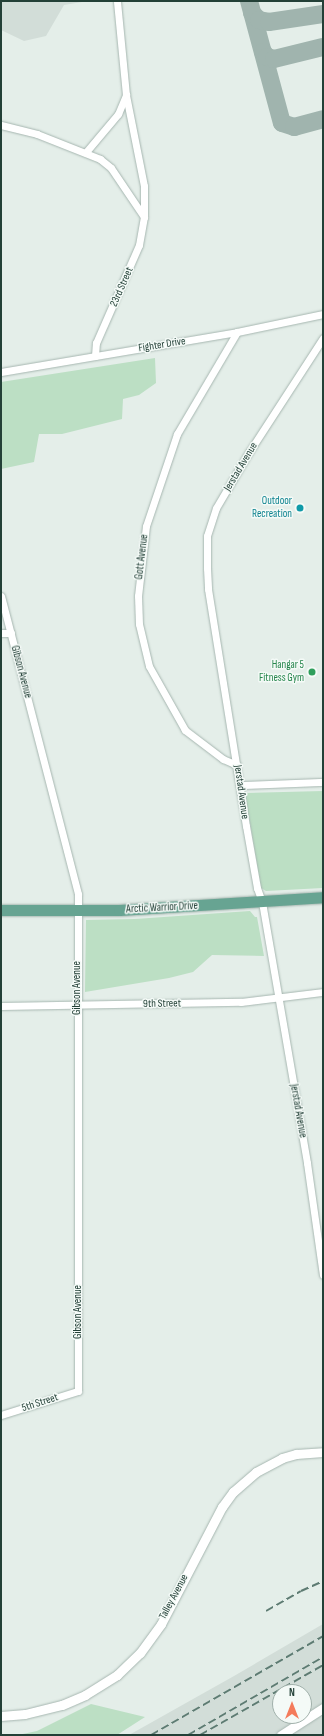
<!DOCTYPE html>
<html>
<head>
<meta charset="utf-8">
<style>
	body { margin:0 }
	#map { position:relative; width:324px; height:1736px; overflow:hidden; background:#e4eee9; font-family:"Sofia Sans Condensed",sans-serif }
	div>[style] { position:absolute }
	.built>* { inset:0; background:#d2ddd8 }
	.green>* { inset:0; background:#bcdfc4 }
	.taxiway>* { height:18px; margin:-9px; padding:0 9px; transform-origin:9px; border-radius:9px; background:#a0b4ae }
	.roads { filter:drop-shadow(0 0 1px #a6b6b0) drop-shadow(0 0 1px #a6b6b0) }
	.minor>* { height:7px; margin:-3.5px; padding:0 3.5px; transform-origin:3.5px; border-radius:3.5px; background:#fff }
	.tertiary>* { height:9px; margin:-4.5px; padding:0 4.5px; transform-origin:4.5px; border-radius:4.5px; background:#fff }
	.primary>* { height:11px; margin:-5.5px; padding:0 5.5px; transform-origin:5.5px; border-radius:5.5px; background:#67a492 }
	.rail>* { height:2px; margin-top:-1px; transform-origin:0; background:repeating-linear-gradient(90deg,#5d7b72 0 8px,transparent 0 12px) }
	.dots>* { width:11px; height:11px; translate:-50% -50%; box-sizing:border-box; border:2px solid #f4faf7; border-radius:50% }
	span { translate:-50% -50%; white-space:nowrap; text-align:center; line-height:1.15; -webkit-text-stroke:3px #f4faf7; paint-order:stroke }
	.street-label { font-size:11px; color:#234037 }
	.culture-label { font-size:11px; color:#0d838f }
	.right { translate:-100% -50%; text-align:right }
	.leisure-label { font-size:11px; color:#27864d }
	.frame { position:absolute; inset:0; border:2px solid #234037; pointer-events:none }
	.north { position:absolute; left:272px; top:1684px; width:40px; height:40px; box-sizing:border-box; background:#f4faf7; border:1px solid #a0b0aa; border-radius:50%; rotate:0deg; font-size:11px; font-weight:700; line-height:16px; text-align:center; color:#234037 }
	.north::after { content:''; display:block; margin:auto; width:14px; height:18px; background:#f47b5b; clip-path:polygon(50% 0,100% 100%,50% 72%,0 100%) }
</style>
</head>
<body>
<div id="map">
	<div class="built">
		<i style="clip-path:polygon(1px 1px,88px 1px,64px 5px,46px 36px,24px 41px,1px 30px)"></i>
		<i style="clip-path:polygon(evenodd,323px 1624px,323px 1735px,129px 1735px,234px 1676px,323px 1624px,280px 1692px,304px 1692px,304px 1716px,280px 1716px,280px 1692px)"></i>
	</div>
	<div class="green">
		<i style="clip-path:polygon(155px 358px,156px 383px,139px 395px,123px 399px,122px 419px,62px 434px,39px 434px,34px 462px,1px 469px,1px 382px)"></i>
		<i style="clip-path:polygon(323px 791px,323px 888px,266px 891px,261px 888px,245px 793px)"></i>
		<i style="clip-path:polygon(250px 911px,255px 917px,257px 917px,264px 956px,212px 955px,193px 972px,169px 978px,85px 992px,86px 920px,135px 919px)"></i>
		<i style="clip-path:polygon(91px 1704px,145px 1717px,117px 1735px,18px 1735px,37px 1731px)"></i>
	</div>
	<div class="taxiway">
		<i style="left:249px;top:1px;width:126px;rotate:74.9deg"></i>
		<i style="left:282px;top:123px;width:13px;rotate:18deg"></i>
		<i style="left:294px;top:127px;width:30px;rotate:-15deg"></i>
		<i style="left:252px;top:13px;width:10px;rotate:45deg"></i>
		<i style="left:259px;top:20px;width:10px;rotate:11deg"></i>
		<i style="left:269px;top:22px;width:55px;rotate:-8.4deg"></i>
		<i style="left:263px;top:52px;width:6px;rotate:51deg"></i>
		<i style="left:267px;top:57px;width:7px;rotate:16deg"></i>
		<i style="left:274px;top:59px;width:50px;rotate:-13.8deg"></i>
	</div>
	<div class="roads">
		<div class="minor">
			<i style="left:1px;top:125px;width:37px;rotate:14deg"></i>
			<i style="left:37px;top:134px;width:68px;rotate:21.6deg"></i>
			<i style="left:100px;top:159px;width:14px;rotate:39deg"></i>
			<i style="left:111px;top:168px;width:59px;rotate:56deg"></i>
			<i style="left:86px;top:152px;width:50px;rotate:-49.9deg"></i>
			<i style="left:118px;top:114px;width:21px;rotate:-67deg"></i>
			<i style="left:323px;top:338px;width:136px;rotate:123deg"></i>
			<i style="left:249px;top:452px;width:65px;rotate:120.5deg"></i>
			<i style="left:216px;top:508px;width:29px;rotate:108deg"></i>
			<i style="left:207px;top:536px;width:32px;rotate:90deg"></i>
			<i style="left:207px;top:568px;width:21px;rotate:87deg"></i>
			<i style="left:208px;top:589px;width:240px;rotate:80.9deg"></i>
			<i style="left:246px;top:826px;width:63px;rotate:79.9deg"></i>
			<i style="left:257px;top:888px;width:15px;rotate:70deg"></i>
			<i style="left:262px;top:902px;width:265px;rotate:80.2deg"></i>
			<i style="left:307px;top:1163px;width:113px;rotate:81.9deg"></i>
			<i style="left:95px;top:356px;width:13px;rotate:-86deg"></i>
			<i style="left:96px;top:343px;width:107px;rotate:-66.3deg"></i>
			<i style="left:139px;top:245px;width:28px;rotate:-80deg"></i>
			<i style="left:144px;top:217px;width:31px;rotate:-90deg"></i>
			<i style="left:144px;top:186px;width:93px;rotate:-101.2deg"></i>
			<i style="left:126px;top:95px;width:94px;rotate:-95.5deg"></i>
			<i style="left:1px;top:372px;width:239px;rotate:-9.6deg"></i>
			<i style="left:237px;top:332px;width:88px;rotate:-11.8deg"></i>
			<i style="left:1px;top:596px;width:308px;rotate:75.5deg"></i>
			<i style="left:78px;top:894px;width:497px;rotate:90deg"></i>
			<i style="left:78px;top:1391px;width:81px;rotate:162.7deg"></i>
			<i style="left:1px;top:633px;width:10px"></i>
			<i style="left:237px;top:765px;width:15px;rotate:-157deg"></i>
			<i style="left:223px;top:759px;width:48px;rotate:-142.7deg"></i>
			<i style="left:185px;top:730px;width:73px;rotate:-119.4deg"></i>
			<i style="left:149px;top:666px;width:43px;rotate:-103.4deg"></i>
			<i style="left:139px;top:624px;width:28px;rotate:-92deg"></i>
			<i style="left:138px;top:596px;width:70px;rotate:-83.5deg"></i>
			<i style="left:146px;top:526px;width:97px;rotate:-71.4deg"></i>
			<i style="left:177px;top:434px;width:118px;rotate:-59.5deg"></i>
			<i style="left:241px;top:785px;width:82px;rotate:-2.1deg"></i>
			<i style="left:1px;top:1006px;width:240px;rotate:-1deg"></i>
			<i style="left:241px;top:1002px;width:83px;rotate:-7deg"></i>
		</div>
		<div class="tertiary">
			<i style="left:1px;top:1716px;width:24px;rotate:-5deg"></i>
			<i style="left:25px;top:1714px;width:38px;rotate:-14deg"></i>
			<i style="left:62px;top:1705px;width:25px;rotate:-23deg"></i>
			<i style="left:85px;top:1695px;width:38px;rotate:-32deg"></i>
			<i style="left:117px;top:1675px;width:32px;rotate:-44deg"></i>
			<i style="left:140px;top:1653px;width:36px;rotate:-54deg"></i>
			<i style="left:161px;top:1624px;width:132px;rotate:-62.5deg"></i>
			<i style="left:222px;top:1507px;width:19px;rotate:-54deg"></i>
			<i style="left:233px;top:1492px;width:30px;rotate:-41deg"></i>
			<i style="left:256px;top:1472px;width:30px;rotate:-28deg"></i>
			<i style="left:282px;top:1458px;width:15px;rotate:-16deg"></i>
			<i style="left:296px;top:1454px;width:27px;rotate:-4deg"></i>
			<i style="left:281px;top:1735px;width:50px;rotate:-32.7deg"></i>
		</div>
		<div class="primary">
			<i style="left:1px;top:910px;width:118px"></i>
			<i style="left:119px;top:910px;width:204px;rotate:-3.6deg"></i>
		</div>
	</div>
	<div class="rail">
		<i style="left:266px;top:1611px;width:40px;rotate:-29.7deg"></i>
		<i style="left:301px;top:1591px;width:24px;rotate:-24deg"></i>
		<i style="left:151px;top:1735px;width:198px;rotate:-29.9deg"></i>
		<i style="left:188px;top:1735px;width:156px;rotate:-30deg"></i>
		<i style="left:200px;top:1735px;width:142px;rotate:-29.6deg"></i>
	</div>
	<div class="dots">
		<i style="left:300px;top:508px;background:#0f9aa8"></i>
		<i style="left:312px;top:672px;background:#2e9e5b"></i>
	</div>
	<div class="street-label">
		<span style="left:122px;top:287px;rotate:-66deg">23rd Street</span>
		<span style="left:162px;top:345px;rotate:-9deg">Fighter Drive</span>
		<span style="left:241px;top:467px;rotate:-59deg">Jerstad Avenue</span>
		<span style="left:142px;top:557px;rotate:-83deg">Gott Avenue</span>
		<span style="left:21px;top:672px;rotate:75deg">Gibson Avenue</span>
		<span style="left:241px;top:792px;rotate:82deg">Jerstad Avenue</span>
		<span style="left:162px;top:908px;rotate:-3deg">Arctic Warrior Drive</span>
		<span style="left:77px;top:988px;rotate:-90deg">Gibson Avenue</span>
		<span style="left:162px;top:1004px;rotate:-1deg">9th Street</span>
		<span style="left:298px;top:1111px;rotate:80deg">Jerstad Avenue</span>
		<span style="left:78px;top:1312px;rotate:-90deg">Gibson Avenue</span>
		<span style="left:40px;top:1403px;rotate:-18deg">5th Street</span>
		<span style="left:174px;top:1597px;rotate:-62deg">Talley Avenue</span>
	</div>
	<div class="culture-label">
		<span class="right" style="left:292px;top:508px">Outdoor<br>Recreation</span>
	</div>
	<div class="leisure-label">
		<span class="right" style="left:304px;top:672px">Hangar 5<br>Fitness Gym</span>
	</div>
	<div class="frame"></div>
	<div class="north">N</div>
</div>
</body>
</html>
